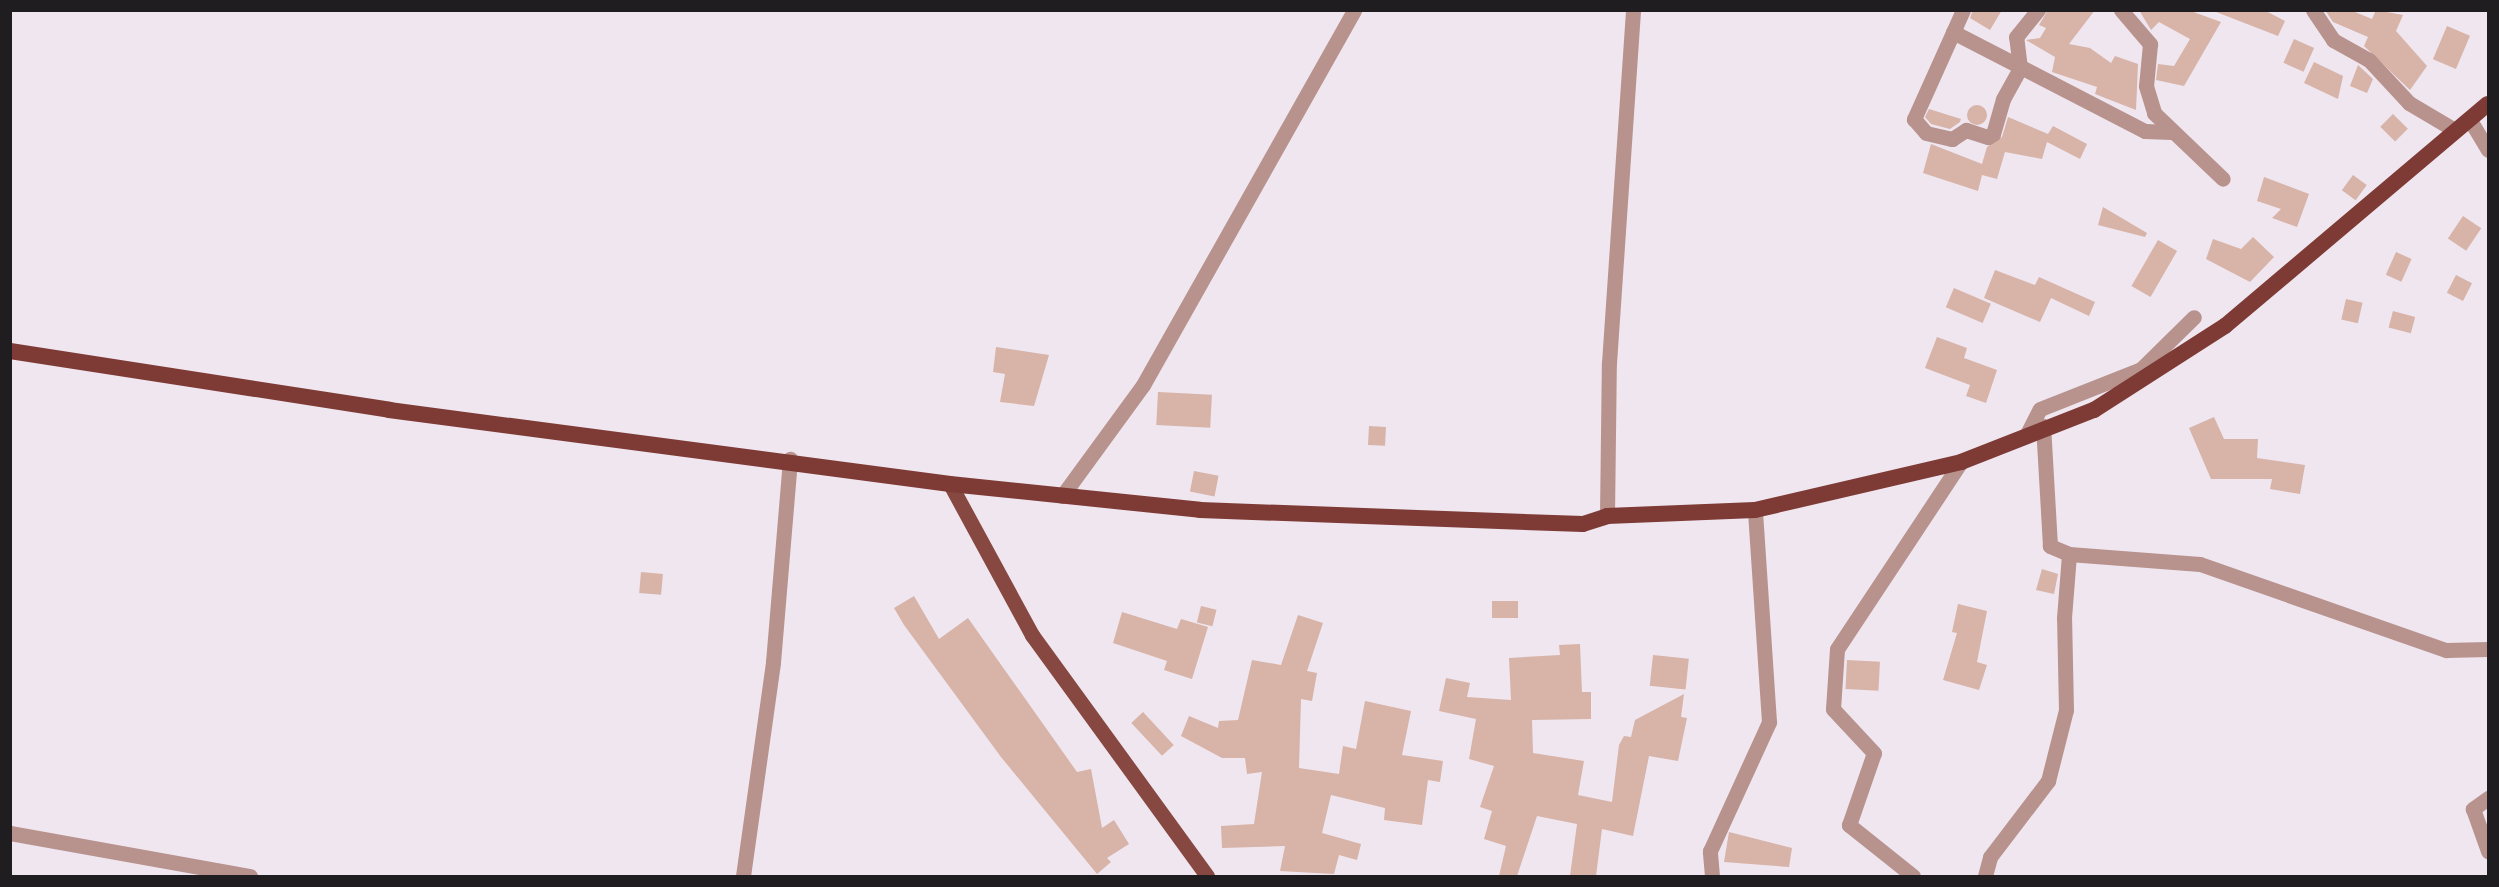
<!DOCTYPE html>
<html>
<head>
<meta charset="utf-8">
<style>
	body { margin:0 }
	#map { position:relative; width:2499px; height:887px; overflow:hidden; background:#efe6f0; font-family:"Fira Sans",sans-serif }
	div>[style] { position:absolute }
	.building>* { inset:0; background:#d7b3a8; transform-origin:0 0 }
	.round { border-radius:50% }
	.minor>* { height:15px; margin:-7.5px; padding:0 7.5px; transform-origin:7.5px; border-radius:7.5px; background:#b8928d }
	.primary>* { height:15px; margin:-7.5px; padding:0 7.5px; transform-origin:7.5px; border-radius:7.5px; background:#884842 }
	.trunk>* { height:16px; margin:-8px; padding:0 8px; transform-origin:8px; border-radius:8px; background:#7e3a34 }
	span { translate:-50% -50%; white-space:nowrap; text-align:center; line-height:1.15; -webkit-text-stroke:4.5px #fff; paint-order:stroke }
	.frame { position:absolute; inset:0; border:12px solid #201d21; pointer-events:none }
</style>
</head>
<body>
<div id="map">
	<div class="building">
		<i style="clip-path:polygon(1973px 10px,2002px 10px,1990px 30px,1970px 18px)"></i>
		<i style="clip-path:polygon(2048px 10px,2095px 10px,2069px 44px,2090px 48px,2111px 63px,2115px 56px,2138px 64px,2136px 110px,2095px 94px,2097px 87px,2052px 72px,2055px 57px,2026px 40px,2040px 38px,2046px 28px,2039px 25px)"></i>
		<i style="clip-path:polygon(2139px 10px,2188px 10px,2221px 22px,2184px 86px,2156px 80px,2158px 64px,2174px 66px,2190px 39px,2159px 22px,2151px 30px)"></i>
		<i style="clip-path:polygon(2211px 10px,2264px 10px,2285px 21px,2278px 36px)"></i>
		<i style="clip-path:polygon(2325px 10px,2350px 10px,2372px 19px,2376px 10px,2403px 15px,2396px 31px,2427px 66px,2410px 90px,2364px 46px,2368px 37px,2333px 22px)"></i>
		<i style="left:2447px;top:26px;width:25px;height:36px;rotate:23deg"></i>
		<i style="left:2294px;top:39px;width:22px;height:26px;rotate:24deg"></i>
		<i style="clip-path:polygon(2314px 62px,2343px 76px,2338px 99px,2304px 83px)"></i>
		<i style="clip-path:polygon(2358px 65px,2373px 79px,2367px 93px,2350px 86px)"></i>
		<i class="round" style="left:1967px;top:105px;width:20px;height:20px"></i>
		<i style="clip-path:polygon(1929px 109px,1961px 119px,1960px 122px,1950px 129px,1931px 124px,1925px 117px)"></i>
		<i style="left:2393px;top:114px;width:21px;height:18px;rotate:45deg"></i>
		<i style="clip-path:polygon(2008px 117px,2048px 134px,2053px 126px,2087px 144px,2080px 159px,2047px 142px,2042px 159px,2005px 152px,1997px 179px,1982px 175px,1978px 191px,1923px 173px,1931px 144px,1982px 164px,1987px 147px,2002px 137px)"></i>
		<i style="left:2353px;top:175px;width:17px;height:19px;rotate:36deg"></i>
		<i style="clip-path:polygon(2264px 177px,2309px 194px,2297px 227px,2272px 218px,2281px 209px,2257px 201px)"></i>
		<i style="clip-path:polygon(2103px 207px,2147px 233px,2145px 237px,2098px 225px)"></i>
		<i style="left:2463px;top:216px;width:22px;height:27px;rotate:34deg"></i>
		<i style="clip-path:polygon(2253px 237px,2274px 257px,2250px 282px,2206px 259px,2213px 239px,2241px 249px)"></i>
		<i style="left:2158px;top:240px;width:22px;height:53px;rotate:30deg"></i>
		<i style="left:2396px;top:252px;width:17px;height:25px;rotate:24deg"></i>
		<i style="clip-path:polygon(1995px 270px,2035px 285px,2039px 277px,2095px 302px,2089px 316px,2051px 298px,2040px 322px,1984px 298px)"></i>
		<i style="left:2456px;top:275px;width:18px;height:20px;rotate:27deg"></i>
		<i style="left:1954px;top:288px;width:40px;height:21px;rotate:23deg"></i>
		<i style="left:2346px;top:299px;width:17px;height:21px;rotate:13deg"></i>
		<i style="left:2393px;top:311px;width:23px;height:17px;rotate:15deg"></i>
		<i style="clip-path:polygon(1937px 337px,1967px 348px,1964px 358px,1997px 370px,1986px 403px,1966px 396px,1970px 385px,1925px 368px)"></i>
		<i style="clip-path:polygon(996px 347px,1049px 355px,1034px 406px,1000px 402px,1005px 374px,993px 372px)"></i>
		<i style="left:1158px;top:392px;width:54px;height:33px;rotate:3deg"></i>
		<i style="clip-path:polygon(2214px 417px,2224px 439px,2258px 439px,2257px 458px,2305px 465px,2300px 494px,2270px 489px,2272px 479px,2211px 479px,2189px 428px)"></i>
		<i style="left:1369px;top:426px;width:17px;height:19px;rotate:3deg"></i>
		<i style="left:1194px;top:471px;width:25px;height:21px;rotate:11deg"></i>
		<i style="clip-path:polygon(2042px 569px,2058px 574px,2054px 594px,2036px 590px)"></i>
		<i style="left:641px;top:572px;width:22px;height:21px;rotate:5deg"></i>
		<i style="clip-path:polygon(914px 596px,939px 639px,968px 618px,1077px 772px,1091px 769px,1102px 828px,1114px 820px,1129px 844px,1107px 858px,1111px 862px,1097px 874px,1001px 757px,904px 625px,894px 608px)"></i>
		<i style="left:1518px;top:601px;width:17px;height:26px;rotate:90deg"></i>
		<i style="clip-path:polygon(1958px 604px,1987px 611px,1977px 662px,1987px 665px,1979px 690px,1943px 680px,1957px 633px,1952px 632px)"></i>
		<i style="left:1201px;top:606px;width:16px;height:17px;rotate:14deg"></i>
		<i style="clip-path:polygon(1122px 612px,1177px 629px,1181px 619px,1208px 627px,1192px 679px,1164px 670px,1167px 661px,1113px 643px)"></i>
		<i style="clip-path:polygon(1298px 615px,1323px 623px,1307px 671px,1317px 673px,1312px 701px,1301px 699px,1299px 768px,1339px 774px,1343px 746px,1356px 749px,1365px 701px,1411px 711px,1402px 755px,1443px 761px,1440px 782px,1428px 780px,1422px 825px,1384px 820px,1385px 808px,1331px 795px,1322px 833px,1361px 844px,1357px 860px,1339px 855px,1334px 874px,1280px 871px,1285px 846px,1222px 848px,1221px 826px,1254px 824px,1262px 772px,1247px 774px,1245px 758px,1222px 758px,1181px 736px,1189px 716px,1218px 728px,1219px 721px,1238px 720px,1252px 660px,1281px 665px)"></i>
		<i style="clip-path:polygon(1580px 644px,1582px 692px,1591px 692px,1591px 719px,1532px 720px,1533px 753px,1584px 761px,1578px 795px,1612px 802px,1619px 745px,1624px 736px,1631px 737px,1635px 720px,1684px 694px,1681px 717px,1687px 718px,1678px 761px,1649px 756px,1633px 836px,1602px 829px,1596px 876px,1570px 876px,1577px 824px,1537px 816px,1517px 876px,1499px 876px,1506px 846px,1484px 839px,1492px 811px,1480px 807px,1494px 766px,1469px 759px,1476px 719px,1439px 711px,1446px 678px,1470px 683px,1467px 697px,1511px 700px,1509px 658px,1560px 655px,1559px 645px)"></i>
		<i style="left:1653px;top:655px;width:36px;height:31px;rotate:6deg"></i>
		<i style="left:1847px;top:660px;width:33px;height:29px;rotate:3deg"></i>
		<i style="left:1143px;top:712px;width:45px;height:16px;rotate:47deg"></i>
		<i style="clip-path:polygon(1729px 832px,1792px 848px,1789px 867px,1724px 862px)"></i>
	</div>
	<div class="minor">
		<i style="left:1963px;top:10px;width:120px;rotate:114.2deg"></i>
		<i style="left:1914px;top:119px;width:18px;rotate:49deg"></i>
		<i style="left:1926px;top:133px;width:27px;rotate:13deg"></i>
		<i style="left:1952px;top:139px;width:17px;rotate:-33deg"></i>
		<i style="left:1966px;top:130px;width:23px;rotate:18deg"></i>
		<i style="left:1988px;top:137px;width:6px;rotate:-31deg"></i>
		<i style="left:1993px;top:134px;width:36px;rotate:-74deg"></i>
		<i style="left:2003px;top:99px;width:35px;rotate:-61deg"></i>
		<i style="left:2020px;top:68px;width:31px;rotate:-97deg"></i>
		<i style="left:2016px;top:37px;width:35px;rotate:-51deg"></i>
		<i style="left:2121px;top:10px;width:45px;rotate:49.5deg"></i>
		<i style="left:2150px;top:44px;width:42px;rotate:95.4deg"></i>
		<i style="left:2146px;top:86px;width:28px;rotate:73deg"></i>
		<i style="left:2154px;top:113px;width:95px;rotate:43.7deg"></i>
		<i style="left:2313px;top:10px;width:36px;rotate:56deg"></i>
		<i style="left:2333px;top:40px;width:41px;rotate:29.1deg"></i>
		<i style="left:2369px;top:60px;width:59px;rotate:47.1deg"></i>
		<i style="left:2409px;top:103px;width:51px;rotate:30.6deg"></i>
		<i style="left:1953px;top:32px;width:216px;rotate:27.3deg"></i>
		<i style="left:2145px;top:131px;width:26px;rotate:2deg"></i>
		<i style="left:2470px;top:120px;width:35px;rotate:59deg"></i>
		<i style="left:1062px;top:496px;width:137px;rotate:-53.9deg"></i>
		<i style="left:1143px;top:385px;width:430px;rotate:-60.6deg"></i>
		<i style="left:1607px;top:516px;width:153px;rotate:-89.3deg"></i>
		<i style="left:1609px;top:363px;width:354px;rotate:-86.1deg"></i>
		<i style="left:2069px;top:554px;width:131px;rotate:4.4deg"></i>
		<i style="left:2200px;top:564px;width:261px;rotate:19.3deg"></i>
		<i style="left:2446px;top:650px;width:42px;rotate:-1.4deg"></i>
		<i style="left:2488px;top:798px;width:19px;rotate:144deg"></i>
		<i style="left:2473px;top:809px;width:45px;rotate:70.3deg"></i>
		<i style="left:10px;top:833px;width:244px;rotate:10.2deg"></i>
		<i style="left:743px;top:876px;width:216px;rotate:-82deg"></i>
		<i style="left:773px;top:662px;width:204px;rotate:-85.2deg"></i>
		<i style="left:1712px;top:876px;width:25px;rotate:-95deg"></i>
		<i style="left:1710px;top:851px;width:142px;rotate:-65.4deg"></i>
		<i style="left:1769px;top:722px;width:212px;rotate:-93.8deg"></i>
		<i style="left:1913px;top:876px;width:82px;rotate:-141.4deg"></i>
		<i style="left:1849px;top:825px;width:76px;rotate:-70.9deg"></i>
		<i style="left:1874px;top:753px;width:60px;rotate:-133deg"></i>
		<i style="left:1833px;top:709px;width:60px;rotate:-86.2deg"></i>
		<i style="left:1837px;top:649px;width:224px;rotate:-56.5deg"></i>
		<i style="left:1985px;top:876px;width:20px;rotate:-75deg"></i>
		<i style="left:1990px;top:857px;width:96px;rotate:-52.7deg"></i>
		<i style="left:2048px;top:781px;width:73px;rotate:-75.8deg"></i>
		<i style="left:2066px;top:710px;width:92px;rotate:-91.2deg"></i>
		<i style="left:2064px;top:618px;width:64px;rotate:-85.5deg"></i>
		<i style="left:2069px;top:554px;width:21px;rotate:-157deg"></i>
		<i style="left:2050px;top:546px;width:120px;rotate:-93.3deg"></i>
		<i style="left:2043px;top:426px;width:20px;rotate:150deg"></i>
		<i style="left:2026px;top:436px;width:30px;rotate:-63deg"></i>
		<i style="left:2040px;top:409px;width:109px;rotate:-21.6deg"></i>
		<i style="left:2141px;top:369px;width:74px;rotate:-44.5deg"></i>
	</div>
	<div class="primary">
		<i style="left:950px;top:484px;width:172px;rotate:61.5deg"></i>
		<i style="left:1032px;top:635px;width:298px;rotate:54deg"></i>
	</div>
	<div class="trunk">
		<i style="left:10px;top:351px;width:384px;rotate:8.8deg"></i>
		<i style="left:389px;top:410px;width:566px;rotate:7.51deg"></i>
		<i style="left:950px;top:484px;width:251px;rotate:5.9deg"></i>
		<i style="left:1200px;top:510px;width:383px;rotate:2.1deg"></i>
		<i style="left:1583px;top:524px;width:25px;rotate:-18deg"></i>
		<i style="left:1607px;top:516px;width:148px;rotate:-2.3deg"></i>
		<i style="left:1755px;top:510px;width:212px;rotate:-13.1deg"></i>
		<i style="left:1961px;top:462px;width:143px;rotate:-21.4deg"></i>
		<i style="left:2094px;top:410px;width:156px;rotate:-32.7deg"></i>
		<i style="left:2225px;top:326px;width:344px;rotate:-40.2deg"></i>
	</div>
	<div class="frame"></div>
</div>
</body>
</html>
